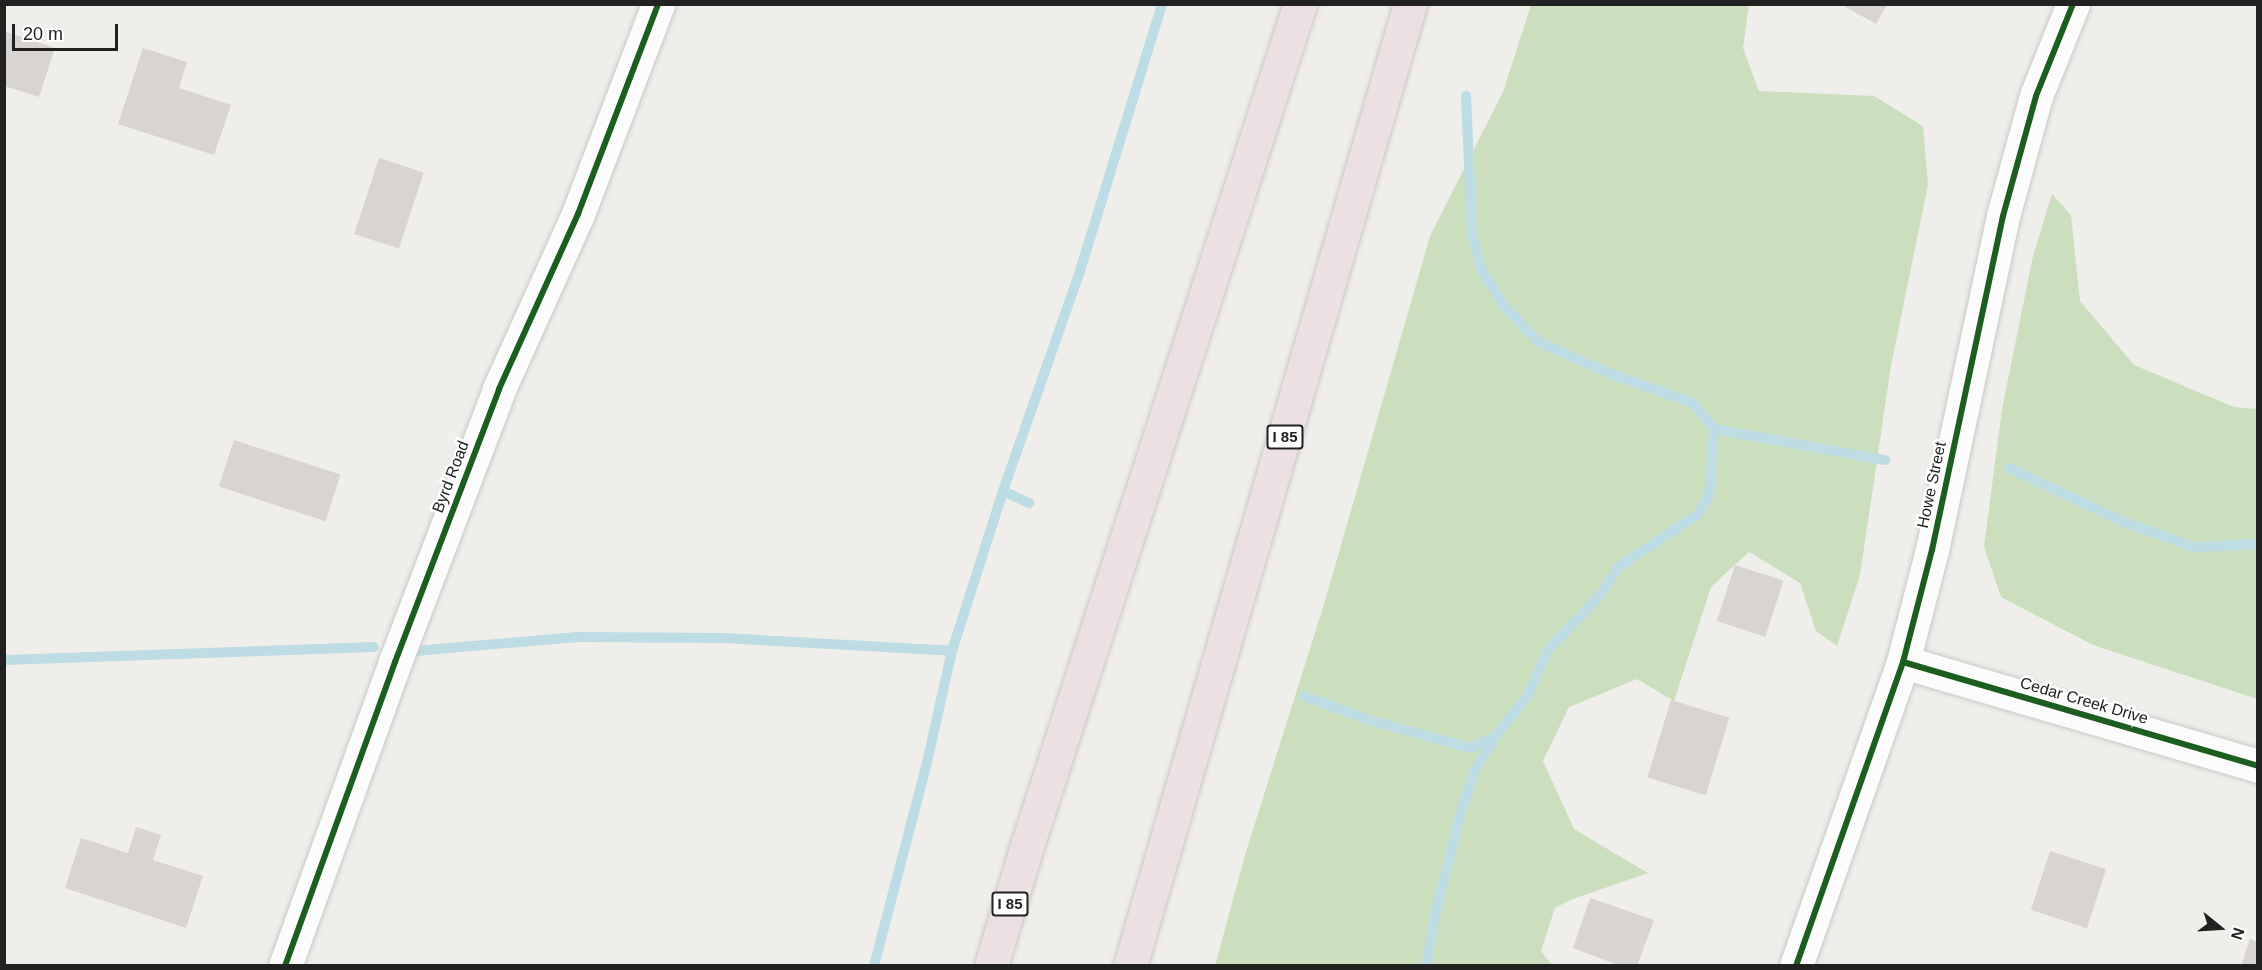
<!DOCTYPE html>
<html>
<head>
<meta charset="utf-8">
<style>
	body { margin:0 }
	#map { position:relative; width:2262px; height:970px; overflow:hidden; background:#f0eeea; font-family:Helvetica,sans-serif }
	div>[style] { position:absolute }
	.forest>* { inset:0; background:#cbdfbf }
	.stream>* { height:10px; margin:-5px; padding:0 5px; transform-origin:5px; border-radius:5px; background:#bddce3 }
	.building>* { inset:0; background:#d7d4d1; transform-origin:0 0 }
	.roads { filter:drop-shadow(0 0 2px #c8c8c6) drop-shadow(0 0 2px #c8c8c6) }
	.minor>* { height:33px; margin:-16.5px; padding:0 16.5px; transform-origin:16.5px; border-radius:16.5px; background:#fdfcfc }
	.motorway>* { height:33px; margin:-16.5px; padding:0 16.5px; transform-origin:16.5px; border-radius:16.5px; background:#ece0e2 }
	.cycleway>* { height:6px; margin:-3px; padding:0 3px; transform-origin:3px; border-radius:3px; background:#1b5e20 }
	span { translate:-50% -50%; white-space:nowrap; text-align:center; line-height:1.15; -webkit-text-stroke:5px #fff; paint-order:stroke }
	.shield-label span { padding:2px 4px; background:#fff; border:2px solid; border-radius:4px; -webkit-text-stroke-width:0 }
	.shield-label { font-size:15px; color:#212121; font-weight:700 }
	.street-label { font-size:16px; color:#212121 }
	.frame { position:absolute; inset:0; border:6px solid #212121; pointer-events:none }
	.north { position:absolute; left:2190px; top:898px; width:60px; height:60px; -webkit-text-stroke:4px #fff; paint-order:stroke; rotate:108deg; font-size:16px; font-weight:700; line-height:24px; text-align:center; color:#212121 }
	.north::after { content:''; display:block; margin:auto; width:21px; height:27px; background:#212121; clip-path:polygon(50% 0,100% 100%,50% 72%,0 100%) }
	.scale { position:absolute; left:12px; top:24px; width:106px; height:27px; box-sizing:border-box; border:3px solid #212121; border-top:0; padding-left:8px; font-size:18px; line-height:21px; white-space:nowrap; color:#212121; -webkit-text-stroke:4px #fff; paint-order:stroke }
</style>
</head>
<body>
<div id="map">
	<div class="forest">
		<i style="clip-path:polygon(1531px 5px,1749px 5px,1743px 48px,1759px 91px,1874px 96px,1923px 126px,1928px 185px,1891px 366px,1860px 575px,1837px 646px,1816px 631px,1800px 583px,1749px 552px,1711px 587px,1674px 701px,1637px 679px,1569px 707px,1543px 761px,1574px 829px,1648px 873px,1573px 899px,1555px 908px,1541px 951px,1552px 965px,1215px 966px,1245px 855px,1325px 601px,1430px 236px,1503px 92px)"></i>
		<i style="clip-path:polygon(2052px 194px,2071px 215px,2080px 301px,2134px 365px,2234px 407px,2257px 409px,2257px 699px,2093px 645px,2001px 597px,1984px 547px,2002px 409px,2033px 256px)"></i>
	</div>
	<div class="stream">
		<i style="left:1466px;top:96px;width:137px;rotate:87.5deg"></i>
		<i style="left:1472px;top:233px;width:37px;rotate:76deg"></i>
		<i style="left:1481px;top:269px;width:44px;rotate:58.1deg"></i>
		<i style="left:1504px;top:306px;width:48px;rotate:46.7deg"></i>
		<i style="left:1537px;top:341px;width:81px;rotate:24deg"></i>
		<i style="left:1611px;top:374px;width:87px;rotate:19.5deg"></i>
		<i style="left:1693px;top:403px;width:33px;rotate:51deg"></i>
		<i style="left:1714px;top:429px;width:174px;rotate:10.3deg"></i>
		<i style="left:2009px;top:468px;width:127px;rotate:25.2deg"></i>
		<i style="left:2124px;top:522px;width:74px;rotate:19.7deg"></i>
		<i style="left:2194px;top:547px;width:64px;rotate:-2.7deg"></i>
		<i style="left:1003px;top:491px;width:29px;rotate:25deg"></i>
		<i style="left:416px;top:651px;width:161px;rotate:-5deg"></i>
		<i style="left:576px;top:637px;width:147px;rotate:0.4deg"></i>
		<i style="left:723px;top:638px;width:229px;rotate:3.2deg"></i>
		<i style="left:4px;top:660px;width:370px;rotate:-2deg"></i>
		<i style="left:1304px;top:696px;width:69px;rotate:20.3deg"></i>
		<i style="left:1369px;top:720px;width:106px;rotate:15.4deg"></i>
		<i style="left:1471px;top:748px;width:26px;rotate:-25deg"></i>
		<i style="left:1495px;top:737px;width:53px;rotate:-51.8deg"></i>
		<i style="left:1528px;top:695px;width:48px;rotate:-66.6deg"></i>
		<i style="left:1547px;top:651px;width:79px;rotate:-46.5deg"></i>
		<i style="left:1601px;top:594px;width:32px;rotate:-58deg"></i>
		<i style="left:1618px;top:567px;width:95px;rotate:-33.4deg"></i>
		<i style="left:1697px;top:515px;width:22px;rotate:-58deg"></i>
		<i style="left:1709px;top:496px;width:67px;rotate:-85.7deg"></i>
		<i style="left:874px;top:966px;width:215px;rotate:-75.4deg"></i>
		<i style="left:928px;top:758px;width:110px;rotate:-77.4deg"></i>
		<i style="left:952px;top:651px;width:168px;rotate:-72.3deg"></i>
		<i style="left:1003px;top:491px;width:233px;rotate:-70.7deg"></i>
		<i style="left:1080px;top:271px;width:279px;rotate:-72.9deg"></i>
		<i style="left:1426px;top:966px;width:57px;rotate:-79.9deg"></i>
		<i style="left:1436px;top:910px;width:109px;rotate:-75.7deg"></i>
		<i style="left:1463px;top:804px;width:37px;rotate:-71deg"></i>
		<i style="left:1475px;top:769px;width:37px;rotate:-57deg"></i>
	</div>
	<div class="building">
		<i style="clip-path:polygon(1842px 5px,1887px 5px,1876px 24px)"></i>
		<i style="clip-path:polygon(4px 31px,55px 48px,39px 97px,4px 86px)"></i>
		<i style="clip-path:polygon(143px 48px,187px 62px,179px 88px,231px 105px,214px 155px,118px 124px)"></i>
		<i style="left:379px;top:158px;width:47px;height:80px;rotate:18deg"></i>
		<i style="left:234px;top:440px;width:112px;height:49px;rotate:18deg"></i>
		<i style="left:1735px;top:565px;width:51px;height:59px;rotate:18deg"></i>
		<i style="left:1671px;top:700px;width:61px;height:81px;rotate:17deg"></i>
		<i style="clip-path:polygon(136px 827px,161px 835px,153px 860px,203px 876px,186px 928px,65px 888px,81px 838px,128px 853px)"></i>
		<i style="left:2050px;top:851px;width:59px;height:62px;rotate:18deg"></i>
		<i style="clip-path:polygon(1590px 898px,1654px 920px,1637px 966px,1621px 966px,1573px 948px)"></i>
		<i style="clip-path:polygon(2250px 939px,2258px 942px,2258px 966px,2241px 966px)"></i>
	</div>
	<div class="roads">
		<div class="minor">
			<i style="left:1903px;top:662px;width:370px;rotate:16.3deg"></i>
			<i style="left:285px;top:966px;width:323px;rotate:-70.1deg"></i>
			<i style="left:395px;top:662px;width:292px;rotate:-69.1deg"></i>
			<i style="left:499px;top:389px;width:192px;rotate:-65.7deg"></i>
			<i style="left:578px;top:214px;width:225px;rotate:-69.1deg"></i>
			<i style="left:1796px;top:966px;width:322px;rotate:-70.6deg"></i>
			<i style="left:1903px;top:662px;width:116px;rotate:-75.5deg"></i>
			<i style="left:1932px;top:550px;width:341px;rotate:-78deg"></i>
			<i style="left:2003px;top:216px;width:124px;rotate:-74.6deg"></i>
			<i style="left:2036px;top:96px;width:99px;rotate:-68.1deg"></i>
		</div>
		<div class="motorway">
			<i style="left:991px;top:966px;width:128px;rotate:-73.3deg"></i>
			<i style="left:1028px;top:843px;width:882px;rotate:-72.04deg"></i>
			<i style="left:1130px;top:966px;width:1002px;rotate:-73.77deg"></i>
		</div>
	</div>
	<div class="cycleway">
		<i style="left:1903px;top:662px;width:370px;rotate:16.3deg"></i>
		<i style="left:285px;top:966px;width:323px;rotate:-70.1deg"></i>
		<i style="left:395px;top:662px;width:292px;rotate:-69.1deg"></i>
		<i style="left:499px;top:389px;width:192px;rotate:-65.7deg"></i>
		<i style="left:578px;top:214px;width:225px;rotate:-69.1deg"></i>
		<i style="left:1796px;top:966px;width:322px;rotate:-70.6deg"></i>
		<i style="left:1903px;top:662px;width:116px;rotate:-75.5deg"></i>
		<i style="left:1932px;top:550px;width:341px;rotate:-78deg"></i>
		<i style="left:2003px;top:216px;width:124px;rotate:-74.6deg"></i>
		<i style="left:2036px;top:96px;width:99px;rotate:-68.1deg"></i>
	</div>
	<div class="shield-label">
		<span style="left:1285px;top:437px">I 85</span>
		<span style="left:1010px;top:904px">I 85</span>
	</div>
	<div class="street-label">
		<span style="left:451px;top:477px;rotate:-69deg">Byrd Road</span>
		<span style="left:1932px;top:485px;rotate:-78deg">Howe Street</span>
		<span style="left:2084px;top:701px;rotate:16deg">Cedar Creek Drive</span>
	</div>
	<div class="frame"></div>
	<div class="north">N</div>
	<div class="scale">20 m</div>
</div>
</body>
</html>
